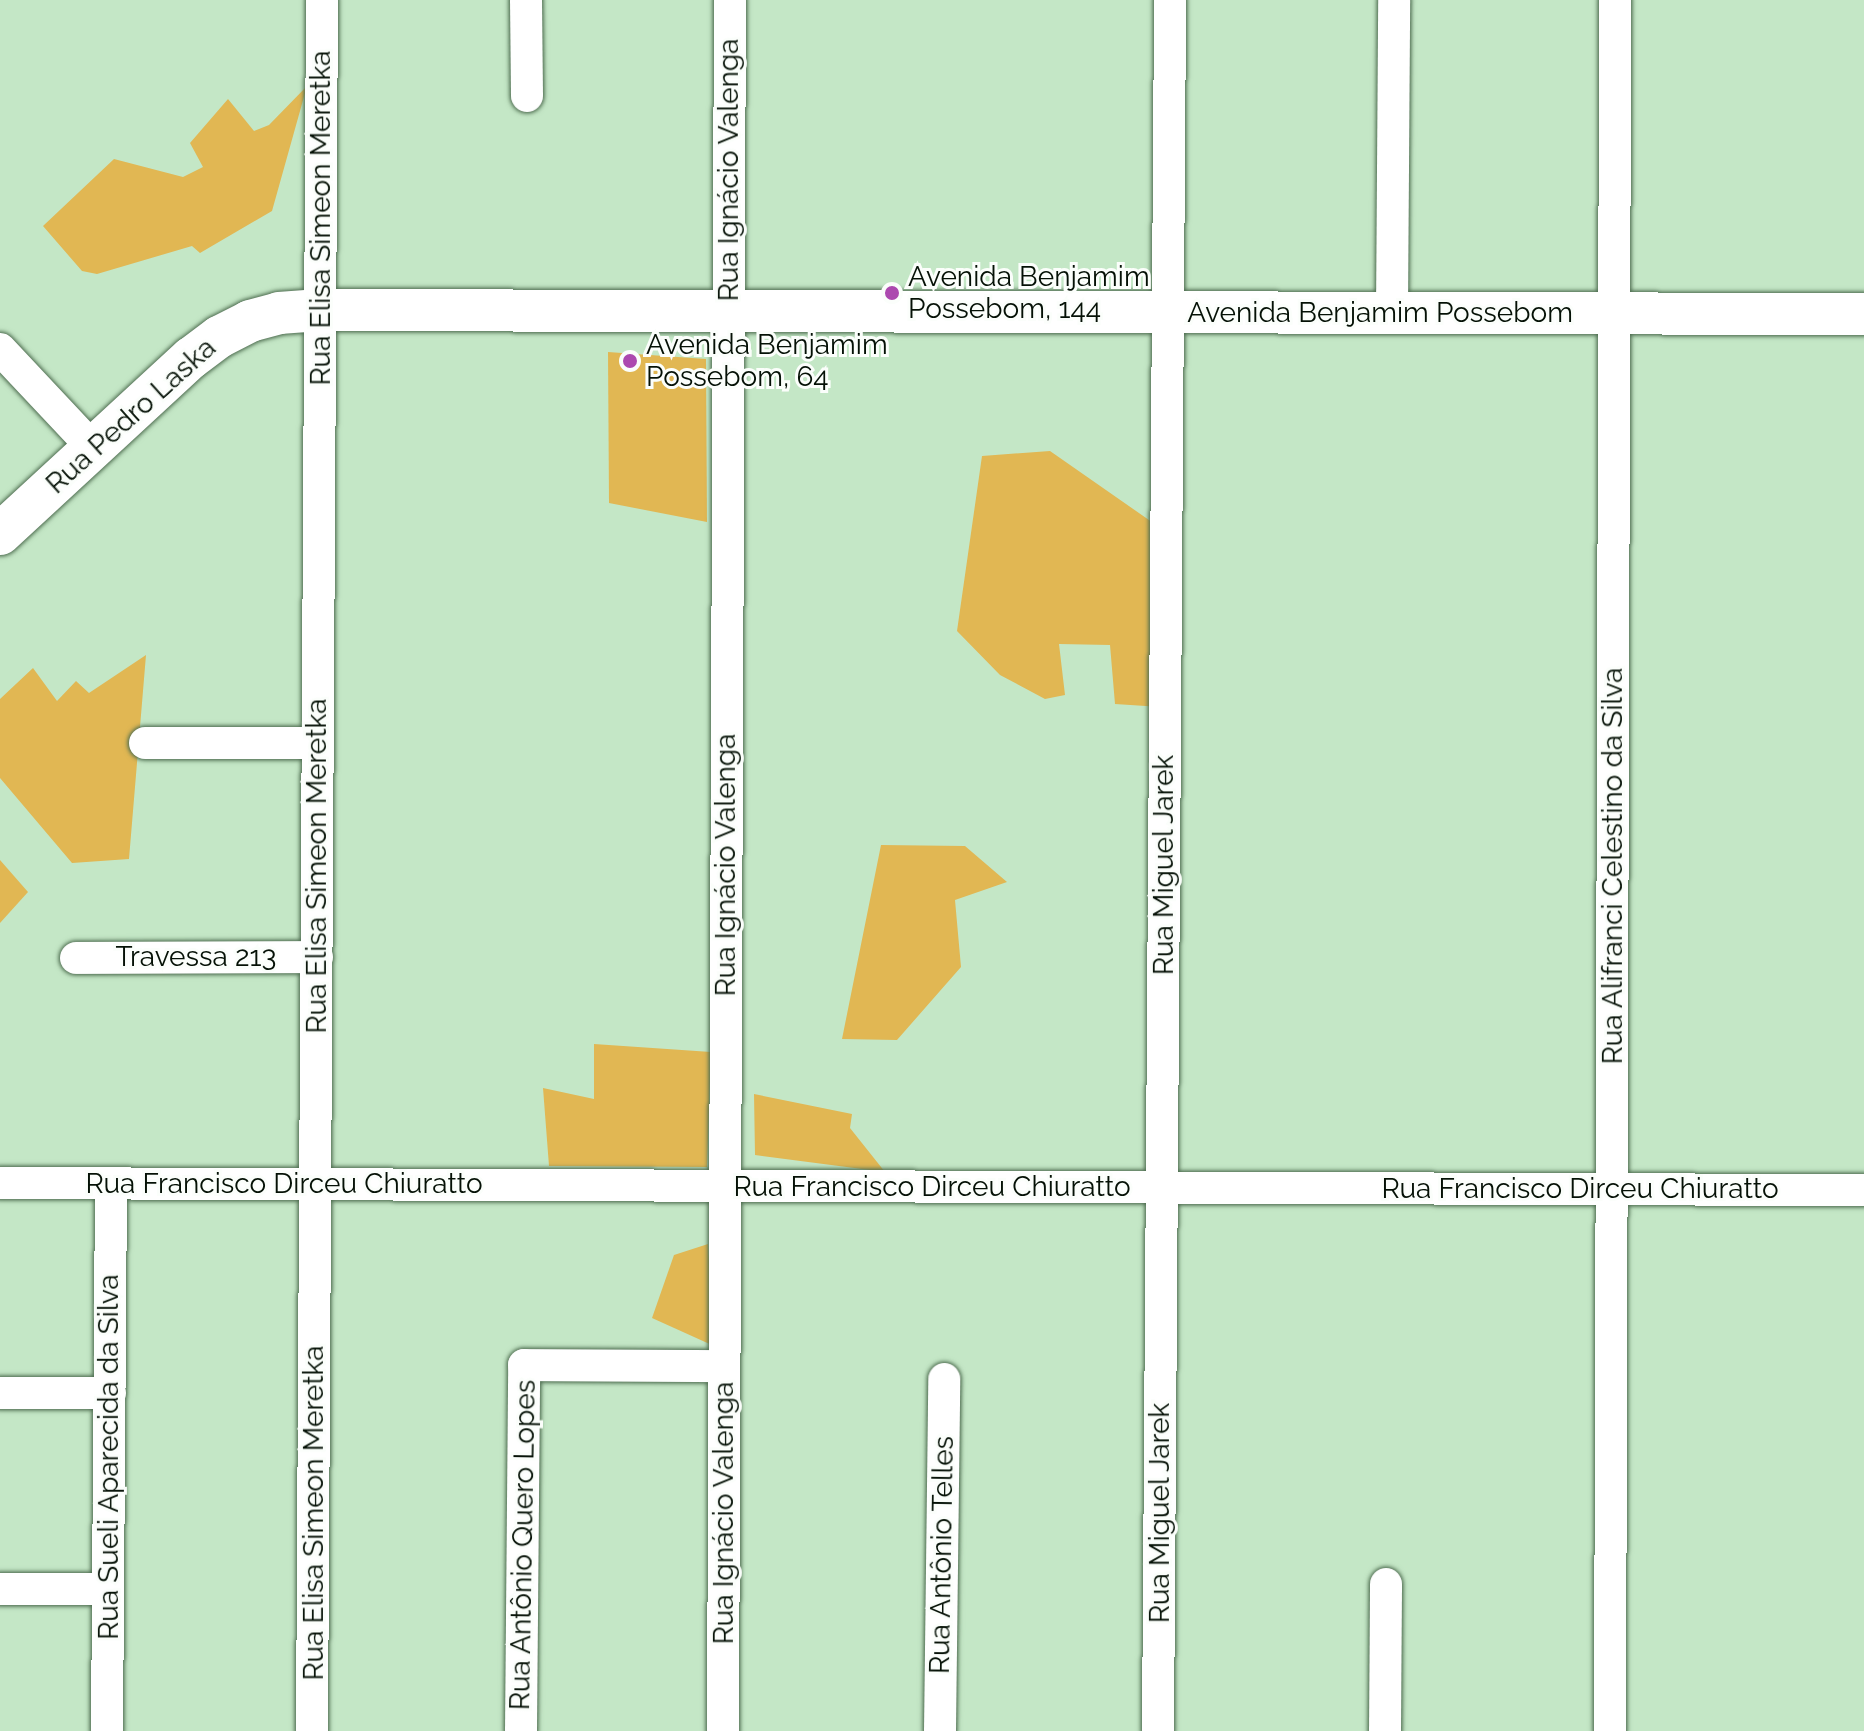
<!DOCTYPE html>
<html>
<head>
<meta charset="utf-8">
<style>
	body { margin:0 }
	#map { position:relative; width:1864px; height:1731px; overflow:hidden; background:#c4e7c6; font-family:Raleway,sans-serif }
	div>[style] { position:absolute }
	.green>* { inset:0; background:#e1b753 }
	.roads { filter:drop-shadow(0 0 2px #4e6d50) drop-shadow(0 0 2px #4e6d50) }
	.minor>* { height:32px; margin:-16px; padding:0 16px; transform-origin:16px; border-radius:16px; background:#fff }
	.tertiary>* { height:42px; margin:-21px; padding:0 21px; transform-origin:21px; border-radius:21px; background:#fff }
	.dots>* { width:22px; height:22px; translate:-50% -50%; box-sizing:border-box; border:4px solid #fbfefb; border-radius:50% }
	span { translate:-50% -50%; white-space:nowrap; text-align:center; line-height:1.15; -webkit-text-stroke:6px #fbfefb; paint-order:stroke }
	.street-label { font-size:28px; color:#051106 }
	.poi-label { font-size:28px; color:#051106 }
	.left { translate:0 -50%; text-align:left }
</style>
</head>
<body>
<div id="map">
	<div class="green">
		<i style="clip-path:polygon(307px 86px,272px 211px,200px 253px,192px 246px,97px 274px,82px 271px,43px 226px,114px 159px,183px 177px,203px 167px,190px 143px,228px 99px,254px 131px,269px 125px)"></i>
		<i style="clip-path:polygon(608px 352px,706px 359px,707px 522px,609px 503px)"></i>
		<i style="clip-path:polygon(1050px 451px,1159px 527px,1161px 707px,1115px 704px,1110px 645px,1059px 644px,1065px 695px,1045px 699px,1000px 675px,957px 631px,982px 456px)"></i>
		<i style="clip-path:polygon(146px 655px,129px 859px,72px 863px,0 778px,0 699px,33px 668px,57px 701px,76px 681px,89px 693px)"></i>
		<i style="clip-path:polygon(881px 845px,965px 846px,1007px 882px,955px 900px,961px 967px,897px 1040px,842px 1039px)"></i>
		<i style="clip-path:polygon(0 860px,28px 892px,0 923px)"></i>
		<i style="clip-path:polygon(594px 1044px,711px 1052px,707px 1167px,549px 1166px,543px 1088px,594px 1099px)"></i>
		<i style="clip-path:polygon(754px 1094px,852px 1114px,850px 1128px,885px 1172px,755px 1155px)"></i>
		<i style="clip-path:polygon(708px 1244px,714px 1346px,652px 1318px,674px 1255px)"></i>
	</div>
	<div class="roads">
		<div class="minor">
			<i style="left:526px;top:0;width:96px;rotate:89.4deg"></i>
			<i style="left:1392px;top:313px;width:313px;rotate:-89.6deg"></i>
			<i style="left:0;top:349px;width:136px;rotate:46.8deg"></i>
			<i style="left:145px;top:743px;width:173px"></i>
			<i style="left:76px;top:958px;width:241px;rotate:-0.2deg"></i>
			<i style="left:0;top:1183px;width:1864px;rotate:0.22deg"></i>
			<i style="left:0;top:1393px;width:110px"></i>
			<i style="left:0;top:1589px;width:108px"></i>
			<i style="left:107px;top:1731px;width:547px;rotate:-89.58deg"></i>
			<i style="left:312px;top:1731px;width:1731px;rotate:-89.67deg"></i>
			<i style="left:521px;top:1731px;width:366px;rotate:-89.5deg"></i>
			<i style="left:524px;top:1365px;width:200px;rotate:0.3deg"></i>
			<i style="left:723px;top:1731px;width:1731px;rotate:-89.77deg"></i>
			<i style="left:940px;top:1731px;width:352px;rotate:-89.3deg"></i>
			<i style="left:1158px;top:1731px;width:1731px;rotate:-89.6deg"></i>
			<i style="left:1385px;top:1731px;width:147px;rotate:-89.6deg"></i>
			<i style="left:1610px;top:1731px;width:1731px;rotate:-89.83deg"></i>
		</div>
		<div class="tertiary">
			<i style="left:0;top:534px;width:260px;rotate:-42.7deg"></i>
			<i style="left:191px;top:358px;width:35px;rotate:-37deg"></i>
			<i style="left:219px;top:337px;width:35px;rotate:-27deg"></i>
			<i style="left:250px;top:321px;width:30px;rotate:-15deg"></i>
			<i style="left:279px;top:313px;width:41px;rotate:-4.2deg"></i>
			<i style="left:320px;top:310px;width:1544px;rotate:0.15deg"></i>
		</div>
	</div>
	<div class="dots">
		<i style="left:892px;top:293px;background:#ac49af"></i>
		<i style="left:630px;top:361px;background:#ac49af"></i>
	</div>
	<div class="street-label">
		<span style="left:729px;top:170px;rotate:-90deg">Rua Ignácio Valenga</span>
		<span style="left:321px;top:218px;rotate:-90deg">Rua Elisa Simeon Meretka</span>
		<span style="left:1380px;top:313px">Avenida Benjamim Possebom</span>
		<span style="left:131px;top:416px;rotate:-42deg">Rua Pedro Laska</span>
		<span style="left:726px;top:865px;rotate:-90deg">Rua Ignácio Valenga</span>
		<span style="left:1164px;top:865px;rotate:-90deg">Rua Miguel Jarek</span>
		<span style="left:317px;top:866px;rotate:-90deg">Rua Elisa Simeon Meretka</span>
		<span style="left:1613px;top:866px;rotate:-90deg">Rua Alifranci Celestino da Silva</span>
		<span style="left:196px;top:957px">Travessa 213</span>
		<span style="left:284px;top:1184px">Rua Francisco Dirceu Chiuratto</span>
		<span style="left:932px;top:1187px">Rua Francisco Dirceu Chiuratto</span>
		<span style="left:1580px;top:1189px">Rua Francisco Dirceu Chiuratto</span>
		<span style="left:109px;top:1457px;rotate:-90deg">Rua Sueli Aparecida da Silva</span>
		<span style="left:314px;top:1513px;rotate:-90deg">Rua Elisa Simeon Meretka</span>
		<span style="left:724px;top:1513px;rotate:-90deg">Rua Ignácio Valenga</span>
		<span style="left:1160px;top:1513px;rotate:-90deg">Rua Miguel Jarek</span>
		<span style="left:523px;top:1545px;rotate:-89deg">Rua Antônio Quero Lopes</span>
		<span style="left:942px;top:1555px;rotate:-89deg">Rua Antônio Telles</span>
	</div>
	<div class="poi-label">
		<span class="left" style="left:908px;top:293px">Avenida Benjamim<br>Possebom, 144</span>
		<span class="left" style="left:646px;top:361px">Avenida Benjamim<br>Possebom, 64</span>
	</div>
</div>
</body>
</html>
